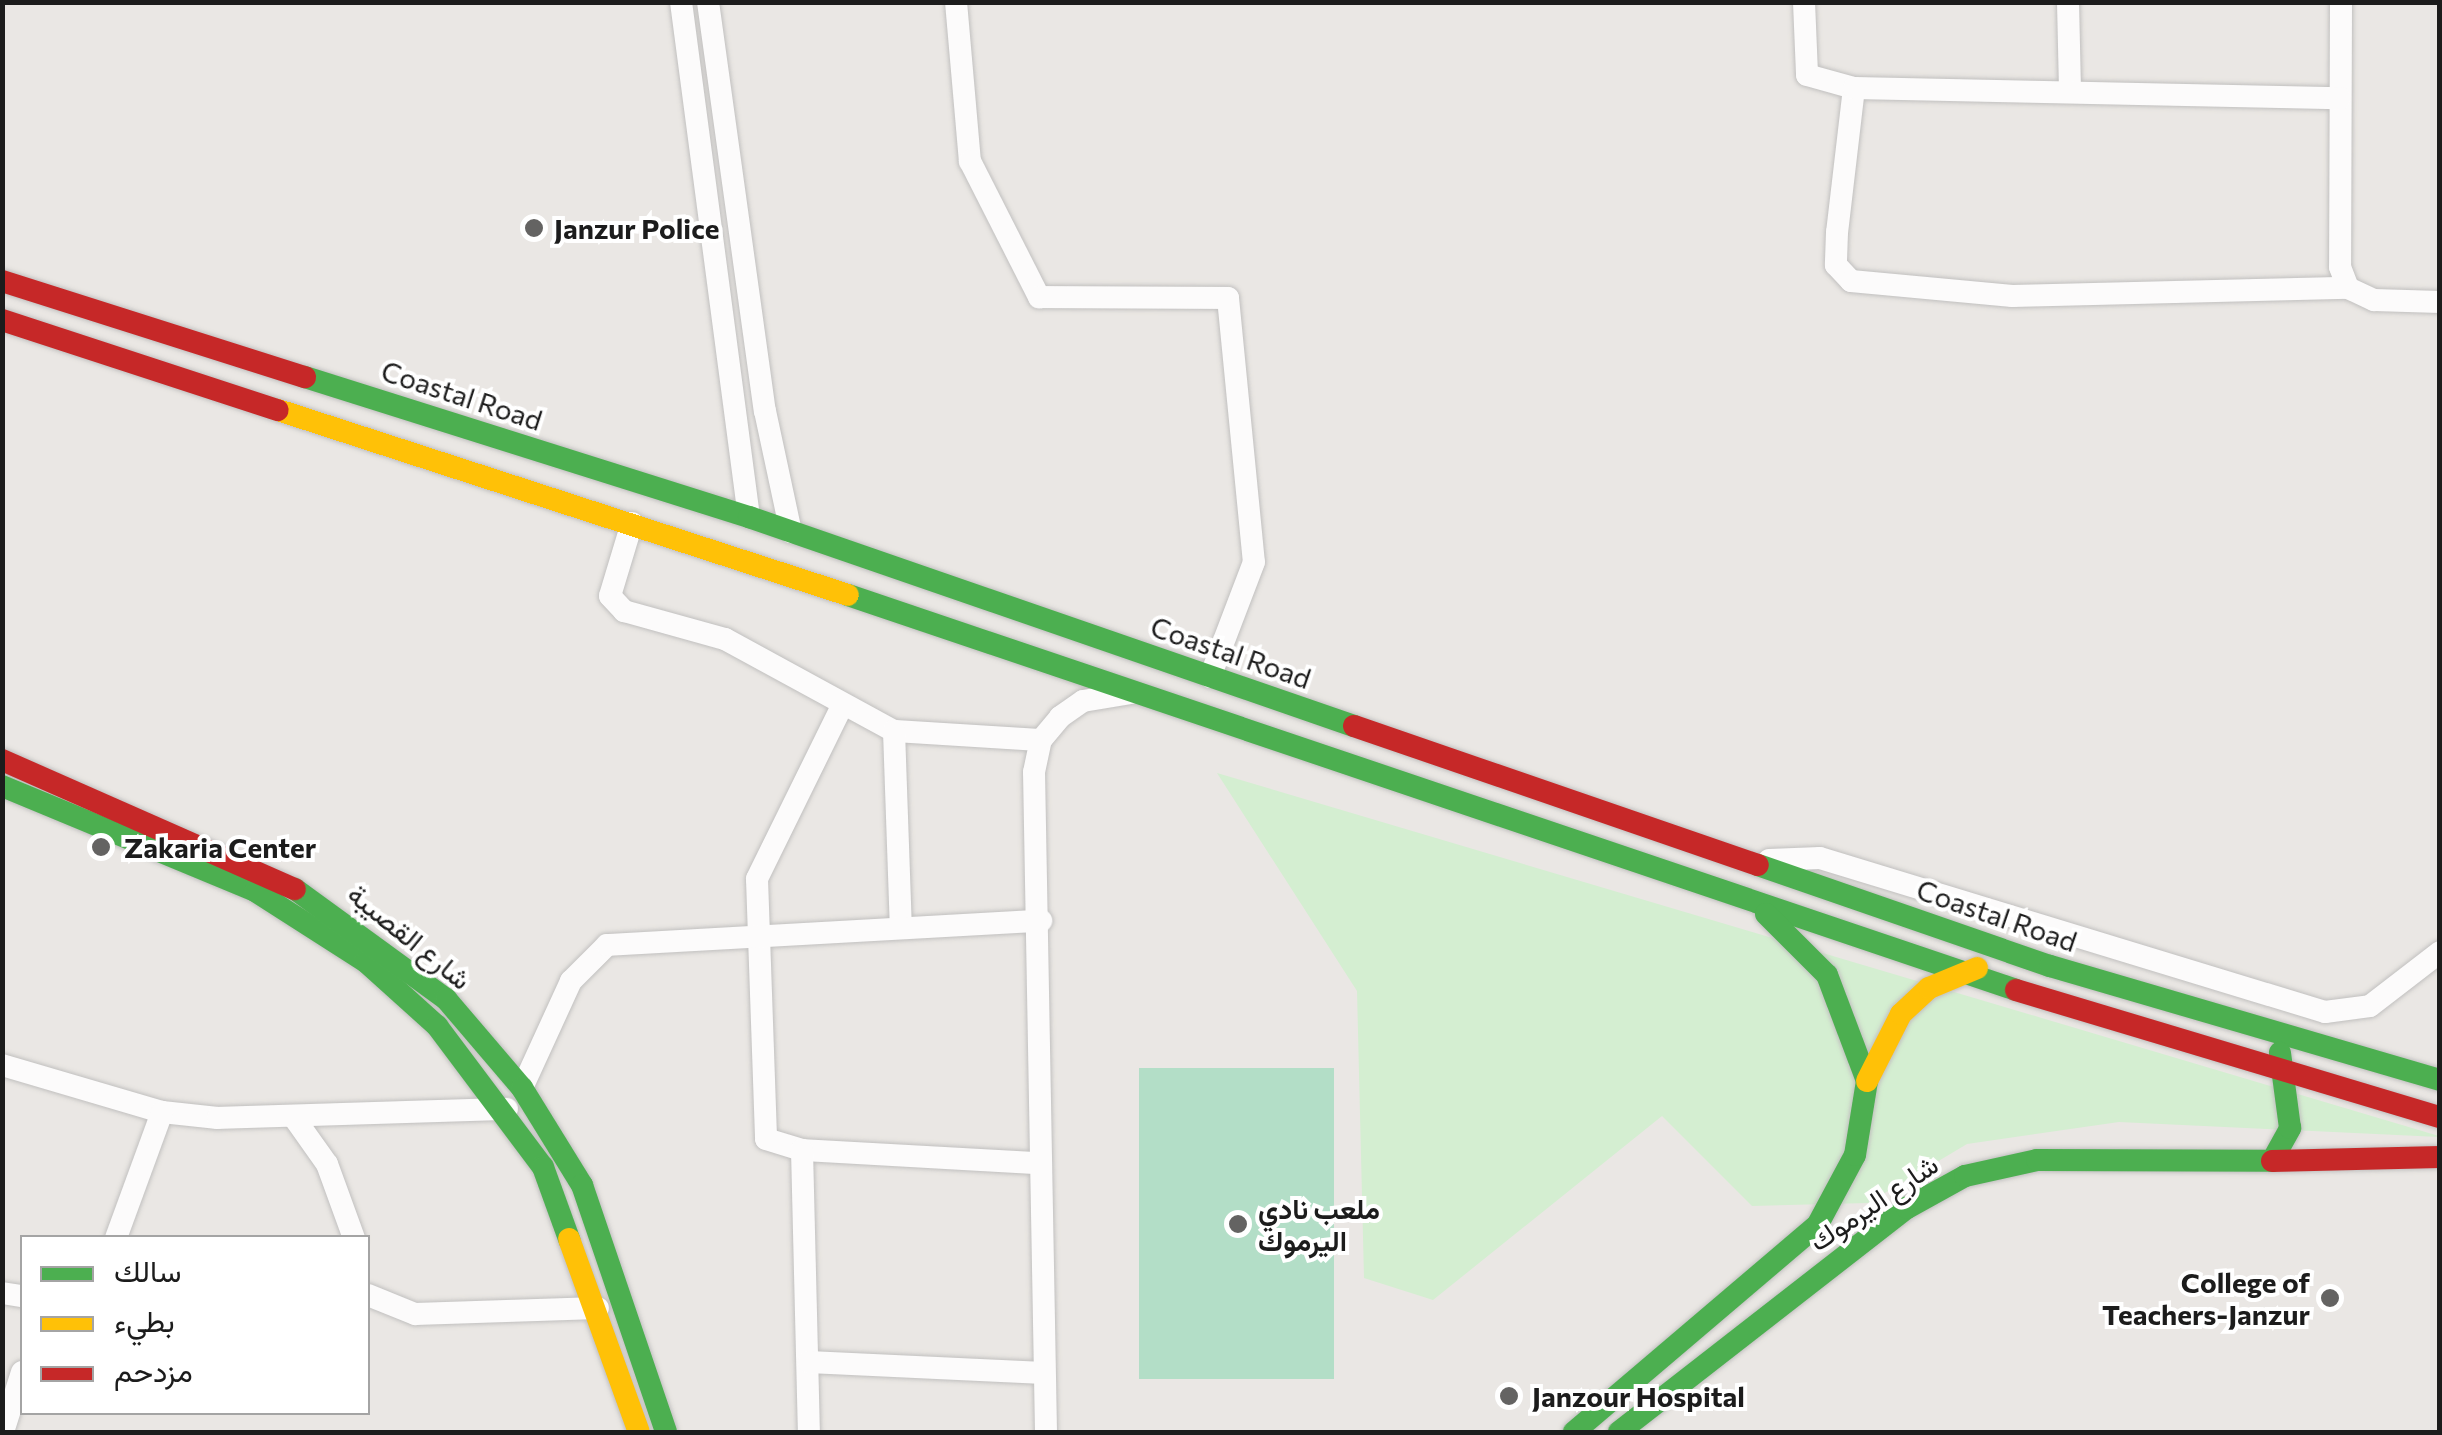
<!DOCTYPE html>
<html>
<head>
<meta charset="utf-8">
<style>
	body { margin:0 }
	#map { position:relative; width:2442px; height:1435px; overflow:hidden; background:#eae7e4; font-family:Commissioner,Vazirmatn,sans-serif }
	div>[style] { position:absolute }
	.park>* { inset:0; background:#d4eed1 }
	.pitch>* { inset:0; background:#b3dec7; transform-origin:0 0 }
	.roads { filter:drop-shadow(0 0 2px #c1c0bf) drop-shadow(0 0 2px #c1c0bf) }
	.street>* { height:22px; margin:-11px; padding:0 11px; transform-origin:11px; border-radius:11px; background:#fcfbfb }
	.fast>* { height:22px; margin:-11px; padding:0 11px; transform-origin:11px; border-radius:11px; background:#4caf50 }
	.slow>* { height:22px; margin:-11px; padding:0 11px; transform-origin:11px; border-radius:11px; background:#ffc107 }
	.jam>* { height:22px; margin:-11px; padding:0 11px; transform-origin:11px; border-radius:11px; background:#c62828 }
	.dots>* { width:28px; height:28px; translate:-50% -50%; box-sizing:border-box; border:5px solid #fff; border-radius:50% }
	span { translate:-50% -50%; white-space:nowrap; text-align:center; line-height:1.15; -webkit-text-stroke:8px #fff; paint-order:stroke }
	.poi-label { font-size:28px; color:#1c1c1c; font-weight:700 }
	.left { translate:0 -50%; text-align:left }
	.right { translate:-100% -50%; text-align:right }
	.street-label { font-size:28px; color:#1c1c1c }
	.frame { position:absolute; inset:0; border:5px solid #1c1c1c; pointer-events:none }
	.legend { position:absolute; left:20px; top:1235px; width:350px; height:180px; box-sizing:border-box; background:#fff; border:2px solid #a4a4a4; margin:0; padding:12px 18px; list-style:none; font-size:30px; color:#1c1c1c }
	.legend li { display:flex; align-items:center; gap:20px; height:50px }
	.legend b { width:50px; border:2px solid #a4a4a4 }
</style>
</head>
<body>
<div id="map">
	<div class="park">
		<i style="clip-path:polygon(1217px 773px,2439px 1136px,2439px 1137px,2119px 1122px,1967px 1144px,1868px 1203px,1752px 1206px,1662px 1116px,1433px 1300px,1364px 1278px,1357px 991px)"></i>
	</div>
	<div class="pitch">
		<i style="left:1334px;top:1068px;width:311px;height:195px;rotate:90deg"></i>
	</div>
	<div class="roads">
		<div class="street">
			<i style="left:681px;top:2px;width:519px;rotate:82.48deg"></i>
			<i style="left:708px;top:2px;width:413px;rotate:82.1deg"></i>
			<i style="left:765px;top:411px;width:124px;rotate:77.9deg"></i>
			<i style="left:956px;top:2px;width:160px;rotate:85deg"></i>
			<i style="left:970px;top:161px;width:153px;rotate:63.1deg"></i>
			<i style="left:1039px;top:297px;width:189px;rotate:0.3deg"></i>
			<i style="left:1228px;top:298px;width:265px;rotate:84.4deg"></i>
			<i style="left:1254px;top:562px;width:123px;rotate:110.9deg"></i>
			<i style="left:1804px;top:2px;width:73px;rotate:87.6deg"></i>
			<i style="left:1807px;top:75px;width:49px;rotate:15.5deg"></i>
			<i style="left:1854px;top:88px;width:145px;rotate:96.7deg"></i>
			<i style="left:1837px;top:232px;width:33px;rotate:92deg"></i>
			<i style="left:1836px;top:265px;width:22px;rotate:47deg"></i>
			<i style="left:1851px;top:281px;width:162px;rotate:5.3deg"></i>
			<i style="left:2012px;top:296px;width:336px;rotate:-1.4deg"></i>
			<i style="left:2348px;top:288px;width:29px;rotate:25deg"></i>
			<i style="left:2374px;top:300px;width:66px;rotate:1.7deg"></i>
			<i style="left:2068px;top:2px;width:87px;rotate:88.7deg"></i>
			<i style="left:2341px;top:2px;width:265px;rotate:90.2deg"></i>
			<i style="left:2340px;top:267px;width:22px;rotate:69deg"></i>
			<i style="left:1854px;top:88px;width:486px;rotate:1.2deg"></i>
			<i style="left:632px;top:523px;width:76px;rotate:106.8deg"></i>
			<i style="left:610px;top:596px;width:21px;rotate:47deg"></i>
			<i style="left:624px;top:611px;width:105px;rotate:15.5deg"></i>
			<i style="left:725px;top:639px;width:192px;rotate:28.6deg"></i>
			<i style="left:894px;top:731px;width:147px;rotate:3.5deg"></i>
			<i style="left:842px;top:706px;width:193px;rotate:116.2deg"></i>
			<i style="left:757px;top:879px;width:260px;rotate:88deg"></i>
			<i style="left:766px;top:1139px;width:38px;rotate:17deg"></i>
			<i style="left:802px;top:1150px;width:235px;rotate:3.2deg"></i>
			<i style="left:894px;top:731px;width:197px;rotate:88deg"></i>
			<i style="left:1769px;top:860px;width:51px;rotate:-2.2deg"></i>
			<i style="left:1820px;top:858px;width:528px;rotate:16.96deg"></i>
			<i style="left:2325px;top:1012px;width:45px;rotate:-7.6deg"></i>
			<i style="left:2370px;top:1006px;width:88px;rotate:-37.6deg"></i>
			<i style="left:2px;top:1065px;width:167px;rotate:16.4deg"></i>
			<i style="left:162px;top:1112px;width:56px;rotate:6.1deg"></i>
			<i style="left:218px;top:1118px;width:289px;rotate:-1.8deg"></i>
			<i style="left:522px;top:1088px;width:118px;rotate:-65.4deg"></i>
			<i style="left:571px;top:981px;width:51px;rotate:-45deg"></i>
			<i style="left:607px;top:945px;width:435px;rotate:-3.2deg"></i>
			<i style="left:295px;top:1119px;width:55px;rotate:54.6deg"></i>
			<i style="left:327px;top:1164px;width:79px;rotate:70deg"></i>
			<i style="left:802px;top:1150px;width:282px;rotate:88.6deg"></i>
			<i style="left:116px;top:1238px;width:134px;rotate:-69.9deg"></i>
			<i style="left:2px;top:1293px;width:20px;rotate:9deg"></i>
			<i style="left:368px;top:1295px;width:51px;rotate:22deg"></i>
			<i style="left:415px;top:1314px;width:183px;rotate:-1.9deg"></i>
			<i style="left:809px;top:1362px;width:235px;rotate:2.7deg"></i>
			<i style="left:3px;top:1432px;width:63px;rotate:-72.4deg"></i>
			<i style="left:1046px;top:1432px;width:660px;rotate:-91.04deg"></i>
			<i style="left:1034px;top:772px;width:33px;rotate:-78deg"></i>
			<i style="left:1041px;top:740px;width:30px;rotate:-50deg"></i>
			<i style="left:1060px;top:717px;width:28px;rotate:-35deg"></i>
			<i style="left:1083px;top:701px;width:49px;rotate:-9.5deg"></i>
		</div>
		<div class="fast">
			<i style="left:305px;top:377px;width:466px;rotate:17.5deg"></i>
			<i style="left:749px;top:517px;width:640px;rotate:19.06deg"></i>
			<i style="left:848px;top:595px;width:1233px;rotate:18.68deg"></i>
			<i style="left:2px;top:786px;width:274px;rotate:22.5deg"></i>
			<i style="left:255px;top:891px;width:132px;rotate:32.6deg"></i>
			<i style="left:366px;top:962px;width:96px;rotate:42deg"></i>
			<i style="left:437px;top:1026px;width:176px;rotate:53.1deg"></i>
			<i style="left:543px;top:1167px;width:77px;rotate:70.1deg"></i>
			<i style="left:1758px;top:865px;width:309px;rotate:19.1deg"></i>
			<i style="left:2050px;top:966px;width:406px;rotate:16.3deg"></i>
			<i style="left:295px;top:889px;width:187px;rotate:36.1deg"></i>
			<i style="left:446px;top:999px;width:117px;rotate:49.5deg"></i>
			<i style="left:522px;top:1088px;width:114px;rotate:58.3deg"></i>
			<i style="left:582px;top:1185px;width:261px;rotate:71.2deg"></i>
			<i style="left:1766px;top:914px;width:86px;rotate:45deg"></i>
			<i style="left:1827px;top:975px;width:113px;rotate:69.3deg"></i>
			<i style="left:2272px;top:1161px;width:38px;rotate:-61deg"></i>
			<i style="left:2290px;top:1128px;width:76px;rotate:-97.6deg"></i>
			<i style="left:1574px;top:1432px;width:321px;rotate:-40.4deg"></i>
			<i style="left:1818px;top:1224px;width:78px;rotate:-61.8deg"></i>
			<i style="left:1855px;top:1155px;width:75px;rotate:-80.8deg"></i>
			<i style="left:1619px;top:1432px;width:365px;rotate:-37.9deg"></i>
			<i style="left:1907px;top:1208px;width:66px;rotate:-28.9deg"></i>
			<i style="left:1965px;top:1176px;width:74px;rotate:-12.5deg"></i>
			<i style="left:2037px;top:1160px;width:235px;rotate:0.2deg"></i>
		</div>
		<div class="slow">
			<i style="left:278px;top:410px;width:599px;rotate:17.98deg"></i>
			<i style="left:1867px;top:1081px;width:75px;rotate:-63.1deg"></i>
			<i style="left:1901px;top:1014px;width:38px;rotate:-43deg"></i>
			<i style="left:1929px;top:988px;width:52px;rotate:-22.6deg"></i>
			<i style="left:569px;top:1239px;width:205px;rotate:70.1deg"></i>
		</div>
		<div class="jam">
			<i style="left:2px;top:281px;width:318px;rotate:17.6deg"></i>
			<i style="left:2px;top:320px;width:290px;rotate:18.1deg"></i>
			<i style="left:1354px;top:726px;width:427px;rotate:19deg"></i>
			<i style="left:2px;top:760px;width:320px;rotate:23.8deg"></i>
			<i style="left:2016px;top:990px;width:443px;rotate:16.7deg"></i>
			<i style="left:2272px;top:1161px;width:168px;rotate:-1.4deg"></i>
		</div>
	</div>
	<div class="dots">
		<i style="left:534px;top:228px;background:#646362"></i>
		<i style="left:101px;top:847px;background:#646362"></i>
		<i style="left:1238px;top:1224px;background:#646362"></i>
		<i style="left:2330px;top:1298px;background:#646362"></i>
		<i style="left:1509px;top:1396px;background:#646362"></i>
	</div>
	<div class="poi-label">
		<span class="left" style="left:554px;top:228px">Janzur Police</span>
		<span class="left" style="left:124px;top:847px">Zakaria Center</span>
		<span class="left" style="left:1258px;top:1224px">ملعب نادي<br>اليرموك</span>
		<span class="right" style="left:2310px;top:1298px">College of<br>Teachers-Janzur</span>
		<span class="left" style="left:1532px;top:1396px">Janzour Hospital</span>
	</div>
	<div class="street-label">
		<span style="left:462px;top:395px;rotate:18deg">Coastal Road</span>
		<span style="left:1231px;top:652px;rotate:19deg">Coastal Road</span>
		<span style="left:1997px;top:915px;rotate:19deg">Coastal Road</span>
		<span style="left:410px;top:936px;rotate:39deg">شارع القصيبة</span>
		<span style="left:1873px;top:1202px;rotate:-34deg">شارع اليرموك</span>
	</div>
	<div class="frame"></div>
	<ul class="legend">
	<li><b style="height:12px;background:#4caf50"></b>سالك</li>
	<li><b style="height:12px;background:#ffc107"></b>بطيء</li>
	<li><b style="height:12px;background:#c62828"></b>مزدحم</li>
	</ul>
</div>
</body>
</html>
